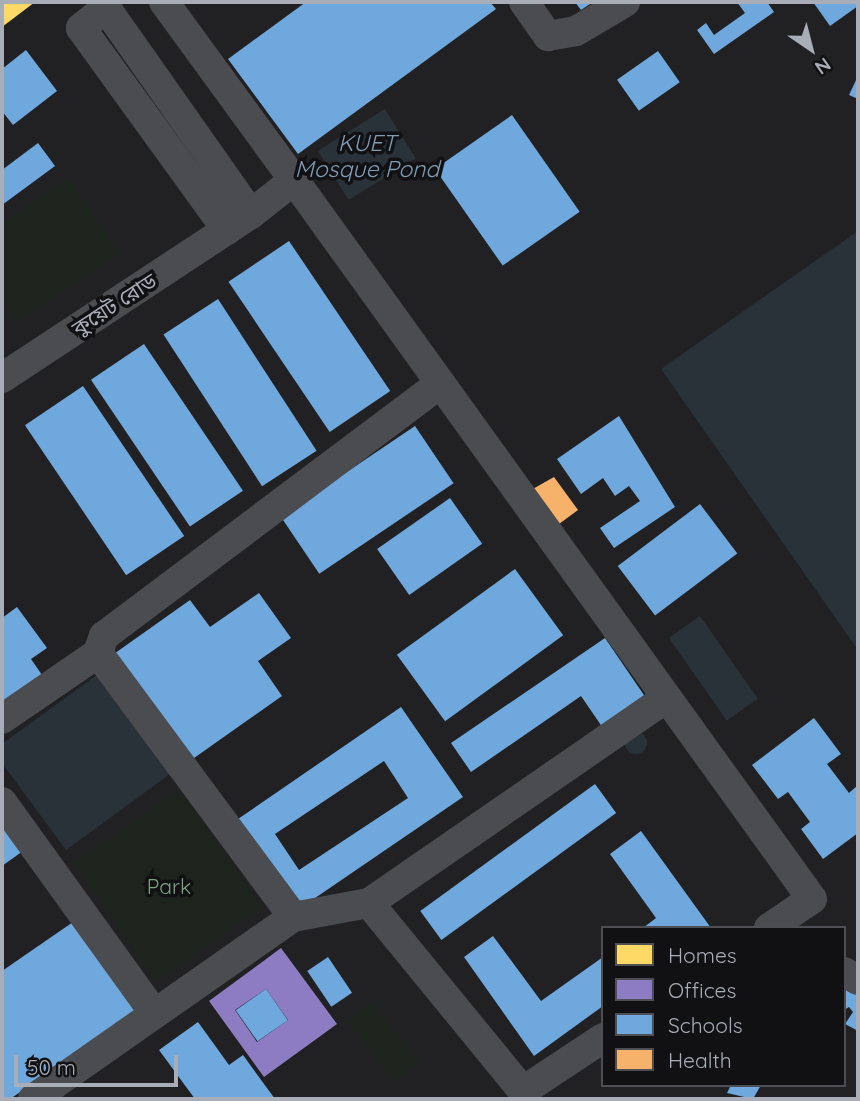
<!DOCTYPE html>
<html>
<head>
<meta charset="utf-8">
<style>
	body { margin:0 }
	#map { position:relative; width:860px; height:1101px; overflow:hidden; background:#171717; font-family:Quicksand,"Noto Sans Bengali",sans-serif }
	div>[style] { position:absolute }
	.built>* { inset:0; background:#212123 }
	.green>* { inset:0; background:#1d241e; transform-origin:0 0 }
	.water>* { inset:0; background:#2a3239; transform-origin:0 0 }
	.round { border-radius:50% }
	.homes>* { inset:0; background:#ffd966 }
	.offices>* { inset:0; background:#8e7cc3 }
	.schools>* { inset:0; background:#6fa8dc; transform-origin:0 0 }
	.health>* { inset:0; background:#f6b26b }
	.minor>* { height:30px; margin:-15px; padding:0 15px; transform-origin:15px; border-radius:15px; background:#4b4c50 }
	span { translate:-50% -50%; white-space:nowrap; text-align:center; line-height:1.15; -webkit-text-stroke:7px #111113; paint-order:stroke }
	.street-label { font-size:21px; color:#a8adb8 }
	.park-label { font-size:21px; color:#7fa381 }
	.water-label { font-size:23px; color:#7f9bb3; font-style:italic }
	.frame { position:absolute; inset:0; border:4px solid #a8adb8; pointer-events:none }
	.legend { position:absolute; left:601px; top:926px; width:245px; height:161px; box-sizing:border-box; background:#111113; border:2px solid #4d4f55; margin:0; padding:9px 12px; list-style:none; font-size:21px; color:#a8adb8 }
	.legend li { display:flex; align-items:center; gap:14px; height:35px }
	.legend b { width:35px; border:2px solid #4d4f55 }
	.north { position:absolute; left:776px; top:14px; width:70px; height:70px; -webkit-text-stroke:5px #111113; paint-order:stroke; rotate:145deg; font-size:19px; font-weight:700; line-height:28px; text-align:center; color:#a8adb8 }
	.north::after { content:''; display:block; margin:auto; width:24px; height:32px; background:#a8adb8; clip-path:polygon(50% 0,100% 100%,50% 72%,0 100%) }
	.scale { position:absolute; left:14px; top:1055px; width:164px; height:32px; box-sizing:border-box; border:4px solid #a8adb8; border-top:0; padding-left:9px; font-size:21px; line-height:24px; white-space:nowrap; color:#a8adb8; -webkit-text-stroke:5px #111113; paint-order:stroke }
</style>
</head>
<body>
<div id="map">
	<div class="built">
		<i style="clip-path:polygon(evenodd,2px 2px,858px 2px,858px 1099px,2px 1099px,2px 2px,603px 928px,844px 928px,844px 1085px,603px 1085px,603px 928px)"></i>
	</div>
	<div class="green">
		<i style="clip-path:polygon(69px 178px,120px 254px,18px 322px,2px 298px,2px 224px)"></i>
		<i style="left:180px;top:789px;width:144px;height:130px;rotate:55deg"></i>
		<i style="left:373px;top:1001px;width:78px;height:33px;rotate:52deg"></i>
	</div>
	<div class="water">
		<i style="left:385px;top:109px;width:58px;height:79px;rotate:58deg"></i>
		<i style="clip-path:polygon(858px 231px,858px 650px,661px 369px)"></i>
		<i style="left:700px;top:616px;width:101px;height:38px;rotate:55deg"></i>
		<i style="clip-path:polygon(97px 675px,170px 774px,66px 850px,2px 763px,2px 744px)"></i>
		<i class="round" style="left:625px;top:732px;width:22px;height:22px"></i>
	</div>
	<div class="homes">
		<i style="clip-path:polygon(2px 2px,35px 2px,2px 27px)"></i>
	</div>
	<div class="offices">
		<i style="clip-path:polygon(evenodd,281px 948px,337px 1024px,264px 1077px,209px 1001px,281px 948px,266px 989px,288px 1020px,257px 1042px,235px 1010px,266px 989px)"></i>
	</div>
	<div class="schools">
		<i style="clip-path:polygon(306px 2px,490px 2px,496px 9px,298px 154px,228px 59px)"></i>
		<i style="clip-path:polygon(575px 2px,593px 2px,581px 10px)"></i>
		<i style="clip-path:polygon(737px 2px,767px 2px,774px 12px,714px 54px,697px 30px,706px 23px,714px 35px,745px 13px)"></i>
		<i style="clip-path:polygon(813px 2px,858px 2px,858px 6px,830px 26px)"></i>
		<i style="clip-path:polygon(26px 50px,57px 91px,13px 125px,2px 111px,2px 69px)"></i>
		<i style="left:658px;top:51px;width:38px;height:50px;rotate:55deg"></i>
		<i style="clip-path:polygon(858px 76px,858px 99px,849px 95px)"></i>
		<i style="left:512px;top:115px;width:118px;height:94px;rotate:55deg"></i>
		<i style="clip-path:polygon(38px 143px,55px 166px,2px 205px,2px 170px)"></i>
		<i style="left:289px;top:241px;width:181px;height:73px;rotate:56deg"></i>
		<i style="left:218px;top:299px;width:181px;height:65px;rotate:57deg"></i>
		<i style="left:144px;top:344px;width:177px;height:64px;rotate:56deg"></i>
		<i style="left:83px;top:386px;width:181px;height:70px;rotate:56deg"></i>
		<i style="clip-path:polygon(619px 416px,675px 507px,614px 548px,600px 528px,640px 501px,629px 486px,615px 496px,603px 478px,581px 494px,557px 459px)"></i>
		<i style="left:415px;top:426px;width:69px;height:162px;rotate:56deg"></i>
		<i style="left:450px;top:498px;width:56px;height:89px;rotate:55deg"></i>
		<i style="left:700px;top:504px;width:62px;height:103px;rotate:53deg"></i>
		<i style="left:515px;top:569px;width:82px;height:146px;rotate:54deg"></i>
		<i style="clip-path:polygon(259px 593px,291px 638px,258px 661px,282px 696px,187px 763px,111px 656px,190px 600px,210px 627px)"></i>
		<i style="clip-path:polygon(17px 607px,47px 648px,31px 659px,42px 675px,2px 704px,2px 618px)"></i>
		<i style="clip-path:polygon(605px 638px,648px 701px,605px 731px,581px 696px,471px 772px,451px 743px)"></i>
		<i style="clip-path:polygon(evenodd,401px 707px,463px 797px,299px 909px,238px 819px,401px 707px,384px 761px,408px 798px,299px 870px,275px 834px,384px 761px)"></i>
		<i style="clip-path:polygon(814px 718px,841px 754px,827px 764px,849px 793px,858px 785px,858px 833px,823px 859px,801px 829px,810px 822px,788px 792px,778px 799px,752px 765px)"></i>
		<i style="left:595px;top:784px;width:36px;height:216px;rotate:54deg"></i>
		<i style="clip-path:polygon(2px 807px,30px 846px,2px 866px)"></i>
		<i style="clip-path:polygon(641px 831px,711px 928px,643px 928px,656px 918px,610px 854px)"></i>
		<i style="clip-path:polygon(76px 920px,139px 1011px,10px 1099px,2px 1099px,2px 971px)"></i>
		<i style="clip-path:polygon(493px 936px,541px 1001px,603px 957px,603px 1006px,534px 1056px,464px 957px)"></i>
		<i style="left:328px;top:957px;width:43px;height:25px;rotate:56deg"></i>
		<i style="clip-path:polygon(844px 984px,858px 990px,858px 1031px,845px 1024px,853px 1012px,849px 1007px,844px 1010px)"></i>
		<i style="left:266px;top:989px;width:38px;height:37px;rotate:55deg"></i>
		<i style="clip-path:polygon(198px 1022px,229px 1065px,243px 1055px,275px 1099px,195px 1099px,159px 1050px)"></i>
		<i style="clip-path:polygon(731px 1085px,761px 1085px,753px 1099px,727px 1093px)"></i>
	</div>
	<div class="health">
		<i style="clip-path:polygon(554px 477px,578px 510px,555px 527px,531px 490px)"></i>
	</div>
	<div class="minor">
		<i style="left:164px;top:2px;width:220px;rotate:53.9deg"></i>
		<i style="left:524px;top:2px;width:42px;rotate:54.8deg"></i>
		<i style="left:548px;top:36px;width:28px;rotate:-10deg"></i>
		<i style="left:576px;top:31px;width:57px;rotate:-30.6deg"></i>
		<i style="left:227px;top:230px;width:249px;rotate:-125.9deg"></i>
		<i style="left:81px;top:28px;width:32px;rotate:-39deg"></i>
		<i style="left:106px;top:8px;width:252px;rotate:54.9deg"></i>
		<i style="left:2px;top:378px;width:298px;rotate:-33.4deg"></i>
		<i style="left:251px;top:214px;width:55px;rotate:-38.3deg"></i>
		<i style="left:294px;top:180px;width:886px;rotate:54.23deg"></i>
		<i style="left:812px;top:899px;width:52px;rotate:146deg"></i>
		<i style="left:98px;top:653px;width:18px;rotate:-71deg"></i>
		<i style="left:104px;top:636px;width:420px;rotate:-36.9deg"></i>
		<i style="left:2px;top:719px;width:116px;rotate:-34.5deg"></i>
		<i style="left:98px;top:653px;width:328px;rotate:53.5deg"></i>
		<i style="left:2px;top:802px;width:261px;rotate:54.2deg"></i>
		<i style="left:369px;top:903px;width:359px;rotate:-34.6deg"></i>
		<i style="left:844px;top:972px;width:16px;rotate:30deg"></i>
		<i style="left:33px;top:1099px;width:317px;rotate:-35deg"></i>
		<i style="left:293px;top:917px;width:77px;rotate:-10.4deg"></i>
		<i style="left:369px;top:903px;width:243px;rotate:50.7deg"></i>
		<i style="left:523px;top:1091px;width:96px;rotate:-33.5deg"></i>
	</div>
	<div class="street-label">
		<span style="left:114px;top:304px;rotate:-33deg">কুয়েট রোড</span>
	</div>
	<div class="park-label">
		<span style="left:169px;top:886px">Park</span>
	</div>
	<div class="water-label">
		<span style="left:367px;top:156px">KUET<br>Mosque Pond</span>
	</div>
	<div class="frame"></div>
	<ul class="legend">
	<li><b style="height:19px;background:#ffd966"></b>Homes</li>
	<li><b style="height:19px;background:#8e7cc3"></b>Offices</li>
	<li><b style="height:19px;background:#6fa8dc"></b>Schools</li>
	<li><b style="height:19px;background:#f6b26b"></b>Health</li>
	</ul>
	<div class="north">N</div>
	<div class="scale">50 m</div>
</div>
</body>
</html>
